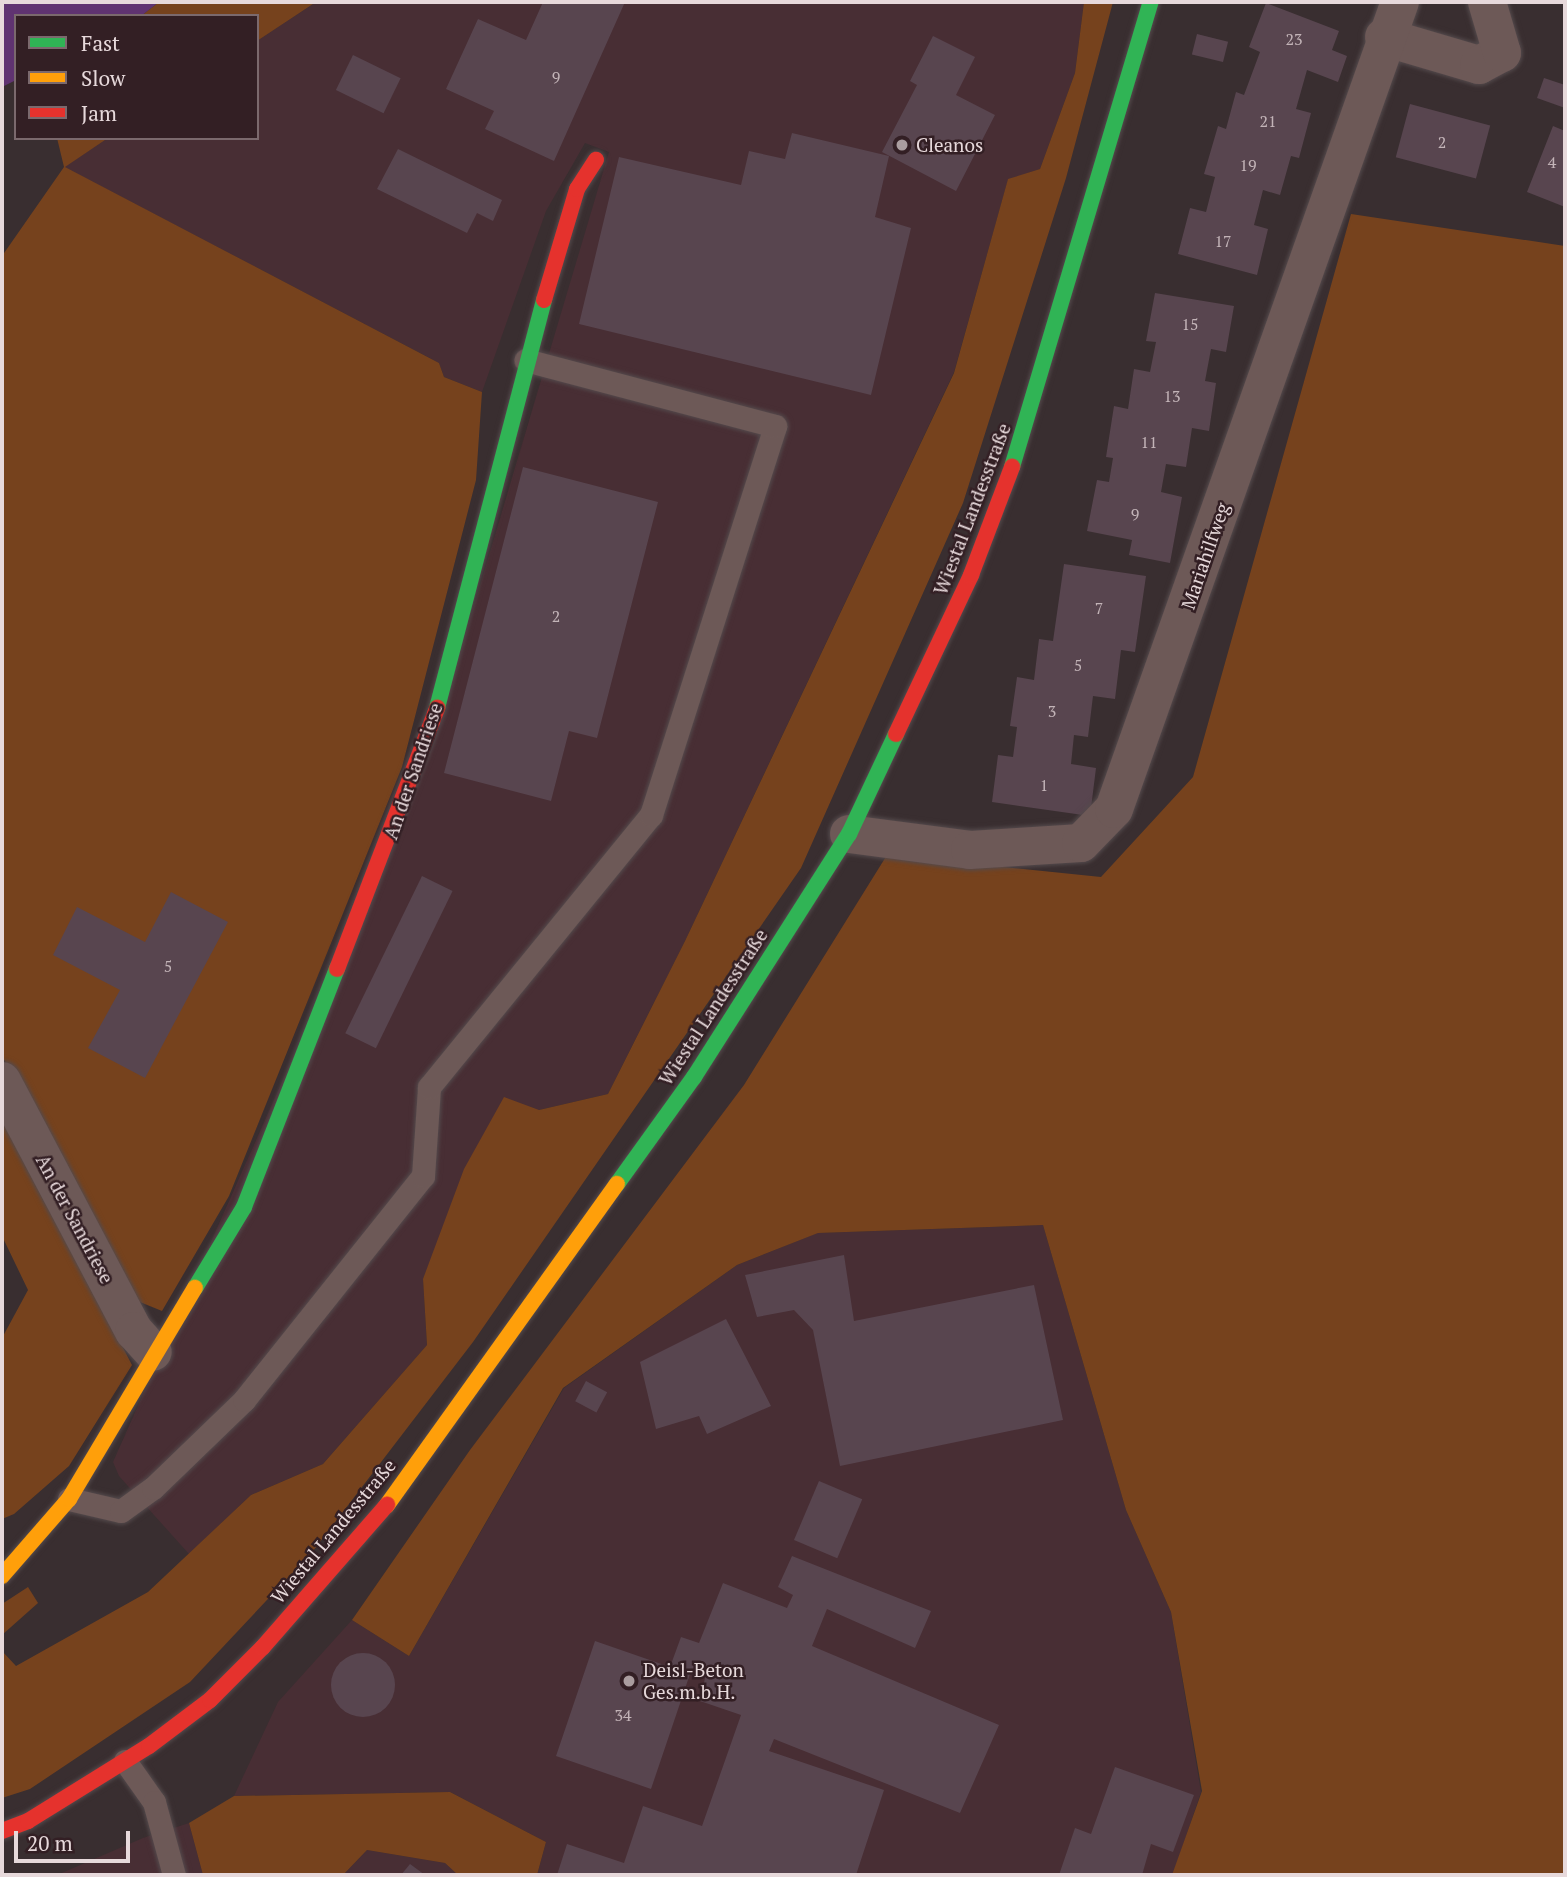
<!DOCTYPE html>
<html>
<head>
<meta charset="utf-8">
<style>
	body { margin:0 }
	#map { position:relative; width:1567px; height:1877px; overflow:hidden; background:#392e30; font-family:"PT Serif",serif }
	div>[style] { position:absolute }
	.built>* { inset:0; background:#482e34 }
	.green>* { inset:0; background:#76421d }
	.water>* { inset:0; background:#603371 }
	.building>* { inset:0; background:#58454f; transform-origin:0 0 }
	.round { border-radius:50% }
	.roads { filter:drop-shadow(0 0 2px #544a4c) drop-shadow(0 0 2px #544a4c) }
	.lane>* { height:23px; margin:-11.5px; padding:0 11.5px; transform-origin:11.5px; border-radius:11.5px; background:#6d5957 }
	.street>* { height:38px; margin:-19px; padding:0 19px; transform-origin:19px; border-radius:19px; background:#6d5957 }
	.fast>* { height:16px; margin:-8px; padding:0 8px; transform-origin:8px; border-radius:8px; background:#30b455 }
	.slow>* { height:16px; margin:-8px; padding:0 8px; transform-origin:8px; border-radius:8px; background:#ff9f0a }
	.jam>* { height:16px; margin:-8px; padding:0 8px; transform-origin:8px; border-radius:8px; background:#e5322d }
	.dots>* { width:19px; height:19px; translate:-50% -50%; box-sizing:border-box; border:4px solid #331f24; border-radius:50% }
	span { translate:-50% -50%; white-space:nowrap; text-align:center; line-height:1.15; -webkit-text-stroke:5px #331f24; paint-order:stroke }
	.number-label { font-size:16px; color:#c3b4b8 }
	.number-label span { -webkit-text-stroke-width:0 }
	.poi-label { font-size:19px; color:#e7d9db }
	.left { translate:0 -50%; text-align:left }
	.street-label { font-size:19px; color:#e7d9db }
	.frame { position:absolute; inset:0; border:4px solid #e7d9db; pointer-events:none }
	.legend { position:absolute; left:14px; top:14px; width:245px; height:126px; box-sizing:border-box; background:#331f24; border:2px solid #7b696d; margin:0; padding:9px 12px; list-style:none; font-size:21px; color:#e7d9db }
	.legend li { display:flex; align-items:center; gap:14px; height:35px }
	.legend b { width:35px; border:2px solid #7b696d }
	.scale { position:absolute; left:14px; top:1831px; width:116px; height:32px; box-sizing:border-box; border:4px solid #e7d9db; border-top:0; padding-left:9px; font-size:21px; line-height:24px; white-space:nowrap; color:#e7d9db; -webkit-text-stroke:5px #331f24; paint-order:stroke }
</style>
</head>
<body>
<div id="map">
	<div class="built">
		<i style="clip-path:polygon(316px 2px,1084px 2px,1075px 73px,1040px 169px,1008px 180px,954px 372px,685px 941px,608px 1094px,539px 1110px,423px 1279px,427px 1345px,323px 1464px,251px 1495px,189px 1554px,119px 1476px,113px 1462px,434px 740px,609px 152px,585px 143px,546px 211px,482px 392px,444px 377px,439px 363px,64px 167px,108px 138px,257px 138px,257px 41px)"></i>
		<i style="clip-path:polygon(1043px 1225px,1126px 1510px,1171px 1612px,1201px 1792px,1173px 1875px,537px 1875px,546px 1842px,450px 1792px,234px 1796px,278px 1702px,352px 1620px,409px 1656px,564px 1388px,737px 1265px,817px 1233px)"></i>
		<i style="clip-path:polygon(189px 1823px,203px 1875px,57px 1875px,143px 1838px)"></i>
		<i style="clip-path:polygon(367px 1850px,445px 1863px,458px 1875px,343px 1875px)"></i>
	</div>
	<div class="green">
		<i style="clip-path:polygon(159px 2px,316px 2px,257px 41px,257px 16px,141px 16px)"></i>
		<i style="clip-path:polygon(1084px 2px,1113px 2px,1066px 178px,963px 503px,801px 868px,473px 1342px,313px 1551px,190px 1682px,30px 1789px,2px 1798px,2px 1651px,16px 1666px,148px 1592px,251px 1495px,323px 1464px,427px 1345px,423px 1279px,464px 1169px,504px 1097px,539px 1110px,608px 1094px,685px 941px,954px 373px,1008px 179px,1040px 169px,1075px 73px)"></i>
		<i style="clip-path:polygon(57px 138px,108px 138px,65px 167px,439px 363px,444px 377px,482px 392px,476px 480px,402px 767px,229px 1196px,162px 1311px,135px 1300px,2px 1056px,2px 256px,64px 167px)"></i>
		<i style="clip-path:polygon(1351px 214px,1565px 246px,1565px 1875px,1172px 1875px,1202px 1791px,1171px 1612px,1126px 1510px,1043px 1225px,818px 1233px,737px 1265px,563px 1388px,409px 1656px,352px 1620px,470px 1450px,744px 1085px,887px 855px,1101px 877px,1193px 777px)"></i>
		<i style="clip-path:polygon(2px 1114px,132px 1365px,69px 1466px,14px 1514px,2px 1519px,2px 1338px,28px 1290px,2px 1236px)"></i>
		<i style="clip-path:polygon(28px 1587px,38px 1603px,2px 1635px,2px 1604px)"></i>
		<i style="clip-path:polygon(450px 1792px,546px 1842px,537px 1875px,458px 1875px,445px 1863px,367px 1850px,343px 1875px,203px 1875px,189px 1823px,234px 1796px)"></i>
	</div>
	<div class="water">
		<i style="clip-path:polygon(2px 2px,159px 2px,141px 16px,16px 16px,16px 80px,2px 87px)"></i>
	</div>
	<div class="building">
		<i style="clip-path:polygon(543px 2px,625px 2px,554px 161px,485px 129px,494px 111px,446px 89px,478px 19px,526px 40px)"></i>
		<i style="clip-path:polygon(1266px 3px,1339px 31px,1332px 50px,1347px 56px,1338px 82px,1307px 70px,1296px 109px,1311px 113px,1299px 158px,1291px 156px,1280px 195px,1263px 190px,1254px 225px,1268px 229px,1257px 275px,1178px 254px,1190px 208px,1206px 212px,1215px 177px,1204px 174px,1218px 126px,1226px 129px,1236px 92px,1244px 95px,1260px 52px,1249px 47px)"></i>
		<i style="left:1197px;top:34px;width:32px;height:21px;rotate:14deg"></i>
		<i style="clip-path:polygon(933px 36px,975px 57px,956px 95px,995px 115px,956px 191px,882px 152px,917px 85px,910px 81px)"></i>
		<i style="left:353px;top:55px;width:53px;height:39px;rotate:26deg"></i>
		<i style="clip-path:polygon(1544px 78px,1565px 85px,1565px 108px,1537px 98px)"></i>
		<i style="left:1410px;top:104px;width:83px;height:55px;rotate:15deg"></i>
		<i style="clip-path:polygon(1553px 126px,1565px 131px,1565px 207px,1527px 192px)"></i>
		<i style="clip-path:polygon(792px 133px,889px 156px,875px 217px,911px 228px,871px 395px,579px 324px,619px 157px,741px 185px,749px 151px,785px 159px)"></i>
		<i style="clip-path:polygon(398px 149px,502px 200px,493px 221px,477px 213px,467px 233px,377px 189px)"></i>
		<i style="clip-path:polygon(1155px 293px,1234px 306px,1226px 352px,1211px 349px,1205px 381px,1216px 383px,1209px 431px,1192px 428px,1186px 467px,1166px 464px,1161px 492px,1182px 497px,1170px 563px,1129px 555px,1132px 540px,1087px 531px,1097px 480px,1109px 482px,1113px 458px,1106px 457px,1114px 406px,1128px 409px,1134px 369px,1150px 372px,1156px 342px,1146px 341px)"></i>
		<i style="clip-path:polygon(523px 467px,658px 502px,597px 738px,569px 731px,551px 801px,444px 773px)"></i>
		<i style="clip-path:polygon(1064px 564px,1146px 576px,1135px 652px,1121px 650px,1115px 699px,1093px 696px,1088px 737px,1074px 735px,1071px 764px,1096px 768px,1090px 816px,992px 802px,998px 755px,1013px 757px,1017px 727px,1010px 726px,1017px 677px,1034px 680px,1039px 639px,1053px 641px)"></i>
		<i style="left:422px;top:876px;width:34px;height:175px;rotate:26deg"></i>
		<i style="clip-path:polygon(171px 892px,228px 922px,145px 1078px,88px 1048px,120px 990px,53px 955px,77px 907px,145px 942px)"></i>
		<i style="clip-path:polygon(844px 1255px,854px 1321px,1034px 1285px,1063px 1420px,840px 1466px,813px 1330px,794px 1310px,757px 1317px,745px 1275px)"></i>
		<i style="clip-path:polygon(726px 1319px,771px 1406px,707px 1434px,699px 1416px,656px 1429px,640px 1362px)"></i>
		<i style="left:586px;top:1381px;width:24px;height:23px;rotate:28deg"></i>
		<i style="left:819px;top:1481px;width:47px;height:64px;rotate:23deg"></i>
		<i style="clip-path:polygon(792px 1556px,931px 1611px,915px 1648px,827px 1609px,812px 1646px,999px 1725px,960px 1813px,774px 1739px,769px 1751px,884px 1790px,856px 1875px,557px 1875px,567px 1844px,624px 1863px,643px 1806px,702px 1826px,741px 1715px,700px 1701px,705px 1678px,690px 1674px,651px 1789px,556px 1756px,595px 1641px,670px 1667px,681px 1637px,699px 1643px,723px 1583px,787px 1608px,793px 1595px,778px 1587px)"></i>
		<i class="round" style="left:331px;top:1653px;width:64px;height:64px"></i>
		<i style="clip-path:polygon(1115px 1767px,1194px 1795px,1173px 1852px,1151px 1844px,1142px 1875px,1059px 1875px,1075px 1828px,1091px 1834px)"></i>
		<i style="clip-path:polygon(410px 1864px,425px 1875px,401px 1875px)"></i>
	</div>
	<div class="roads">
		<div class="lane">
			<i style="left:69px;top:1499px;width:53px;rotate:13deg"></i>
			<i style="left:121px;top:1511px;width:39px;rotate:-36deg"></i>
			<i style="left:153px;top:1488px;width:127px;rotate:-44deg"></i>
			<i style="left:244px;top:1400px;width:287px;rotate:-51.4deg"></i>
			<i style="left:423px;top:1176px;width:89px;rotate:-86.1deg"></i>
			<i style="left:429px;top:1087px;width:351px;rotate:-50.8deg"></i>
			<i style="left:651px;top:815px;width:408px;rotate:-72.3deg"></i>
			<i style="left:775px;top:426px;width:258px;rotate:-165.2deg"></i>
			<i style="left:125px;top:1761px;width:50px;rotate:54.7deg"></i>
			<i style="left:154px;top:1802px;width:76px;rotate:74.7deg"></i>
		</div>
		<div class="street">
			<i style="left:1384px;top:37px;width:99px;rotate:16.4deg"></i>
			<i style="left:1479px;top:65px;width:26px;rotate:-28deg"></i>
			<i style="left:1502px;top:53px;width:53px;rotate:-106.4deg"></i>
			<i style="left:849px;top:834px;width:122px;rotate:7.5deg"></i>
			<i style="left:970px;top:850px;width:111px;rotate:-3.6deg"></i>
			<i style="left:1081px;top:843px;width:47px;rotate:-45.9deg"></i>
			<i style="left:1114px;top:809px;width:856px;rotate:-70.49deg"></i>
			<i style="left:2px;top:1081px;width:283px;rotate:62.2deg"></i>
			<i style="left:134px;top:1331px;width:28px;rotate:48deg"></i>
		</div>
		<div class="fast">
			<i style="left:1012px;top:467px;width:485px;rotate:-73.4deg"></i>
			<i style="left:437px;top:708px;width:422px;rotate:-75.3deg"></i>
			<i style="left:617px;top:1184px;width:132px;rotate:-54.3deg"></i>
			<i style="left:694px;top:1077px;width:288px;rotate:-57.5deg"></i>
			<i style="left:849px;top:834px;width:110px;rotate:-64.8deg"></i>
			<i style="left:195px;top:1288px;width:95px;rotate:-58.8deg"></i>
			<i style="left:244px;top:1207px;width:256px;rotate:-68.7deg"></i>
		</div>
		<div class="slow">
			<i style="left:387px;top:1505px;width:395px;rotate:-54.4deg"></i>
			<i style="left:2px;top:1576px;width:102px;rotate:-49deg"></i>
			<i style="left:69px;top:1499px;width:246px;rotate:-59.2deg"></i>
		</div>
		<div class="jam">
			<i style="left:544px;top:300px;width:116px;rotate:-73.4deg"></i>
			<i style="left:577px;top:189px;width:35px;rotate:-57deg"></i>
			<i style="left:896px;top:734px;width:176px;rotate:-64.7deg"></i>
			<i style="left:971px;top:575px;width:116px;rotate:-69.2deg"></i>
			<i style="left:337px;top:969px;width:280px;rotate:-69deg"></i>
			<i style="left:2px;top:1831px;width:28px;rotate:-21deg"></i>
			<i style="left:28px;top:1821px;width:142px;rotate:-31.8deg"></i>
			<i style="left:149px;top:1746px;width:76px;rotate:-37deg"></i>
			<i style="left:210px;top:1700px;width:75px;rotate:-45deg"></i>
			<i style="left:263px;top:1647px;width:189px;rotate:-48.9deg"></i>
		</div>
	</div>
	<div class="dots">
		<i style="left:902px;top:145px;background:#aa9d9f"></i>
		<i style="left:629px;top:1681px;background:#aa9d9f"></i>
	</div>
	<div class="number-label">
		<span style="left:1294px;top:39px">23</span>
		<span style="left:556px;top:77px">9</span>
		<span style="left:1268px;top:121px">21</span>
		<span style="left:1442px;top:142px">2</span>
		<span style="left:1552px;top:162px">4</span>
		<span style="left:1248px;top:165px">19</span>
		<span style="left:1223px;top:241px">17</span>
		<span style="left:1190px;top:324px">15</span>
		<span style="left:1172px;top:396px">13</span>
		<span style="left:1149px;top:442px">11</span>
		<span style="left:1135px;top:514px">9</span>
		<span style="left:1099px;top:608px">7</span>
		<span style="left:556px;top:616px">2</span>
		<span style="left:1078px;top:665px">5</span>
		<span style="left:1052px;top:711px">3</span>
		<span style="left:1044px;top:785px">1</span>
		<span style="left:168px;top:966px">5</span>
		<span style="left:623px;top:1715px">34</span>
	</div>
	<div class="poi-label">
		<span class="left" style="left:916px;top:145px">Cleanos</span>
		<span class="left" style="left:643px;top:1681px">Deisl-Beton<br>Ges.m.b.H.</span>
	</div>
	<div class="street-label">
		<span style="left:972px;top:509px;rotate:-69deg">Wiestal Landesstraße</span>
		<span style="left:1205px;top:556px;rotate:-71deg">Mariahilfweg</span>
		<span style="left:413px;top:771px;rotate:-71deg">An der Sandriese</span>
		<span style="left:713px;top:1007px;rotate:-57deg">Wiestal Landesstraße</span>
		<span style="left:75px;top:1219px;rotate:62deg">An der Sandriese</span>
		<span style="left:333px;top:1531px;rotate:-50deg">Wiestal Landesstraße</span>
	</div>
	<div class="frame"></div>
	<ul class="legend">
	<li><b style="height:9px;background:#30b455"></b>Fast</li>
	<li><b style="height:9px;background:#ff9f0a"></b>Slow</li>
	<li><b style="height:9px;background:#e5322d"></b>Jam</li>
	</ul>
	<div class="scale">20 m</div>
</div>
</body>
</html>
